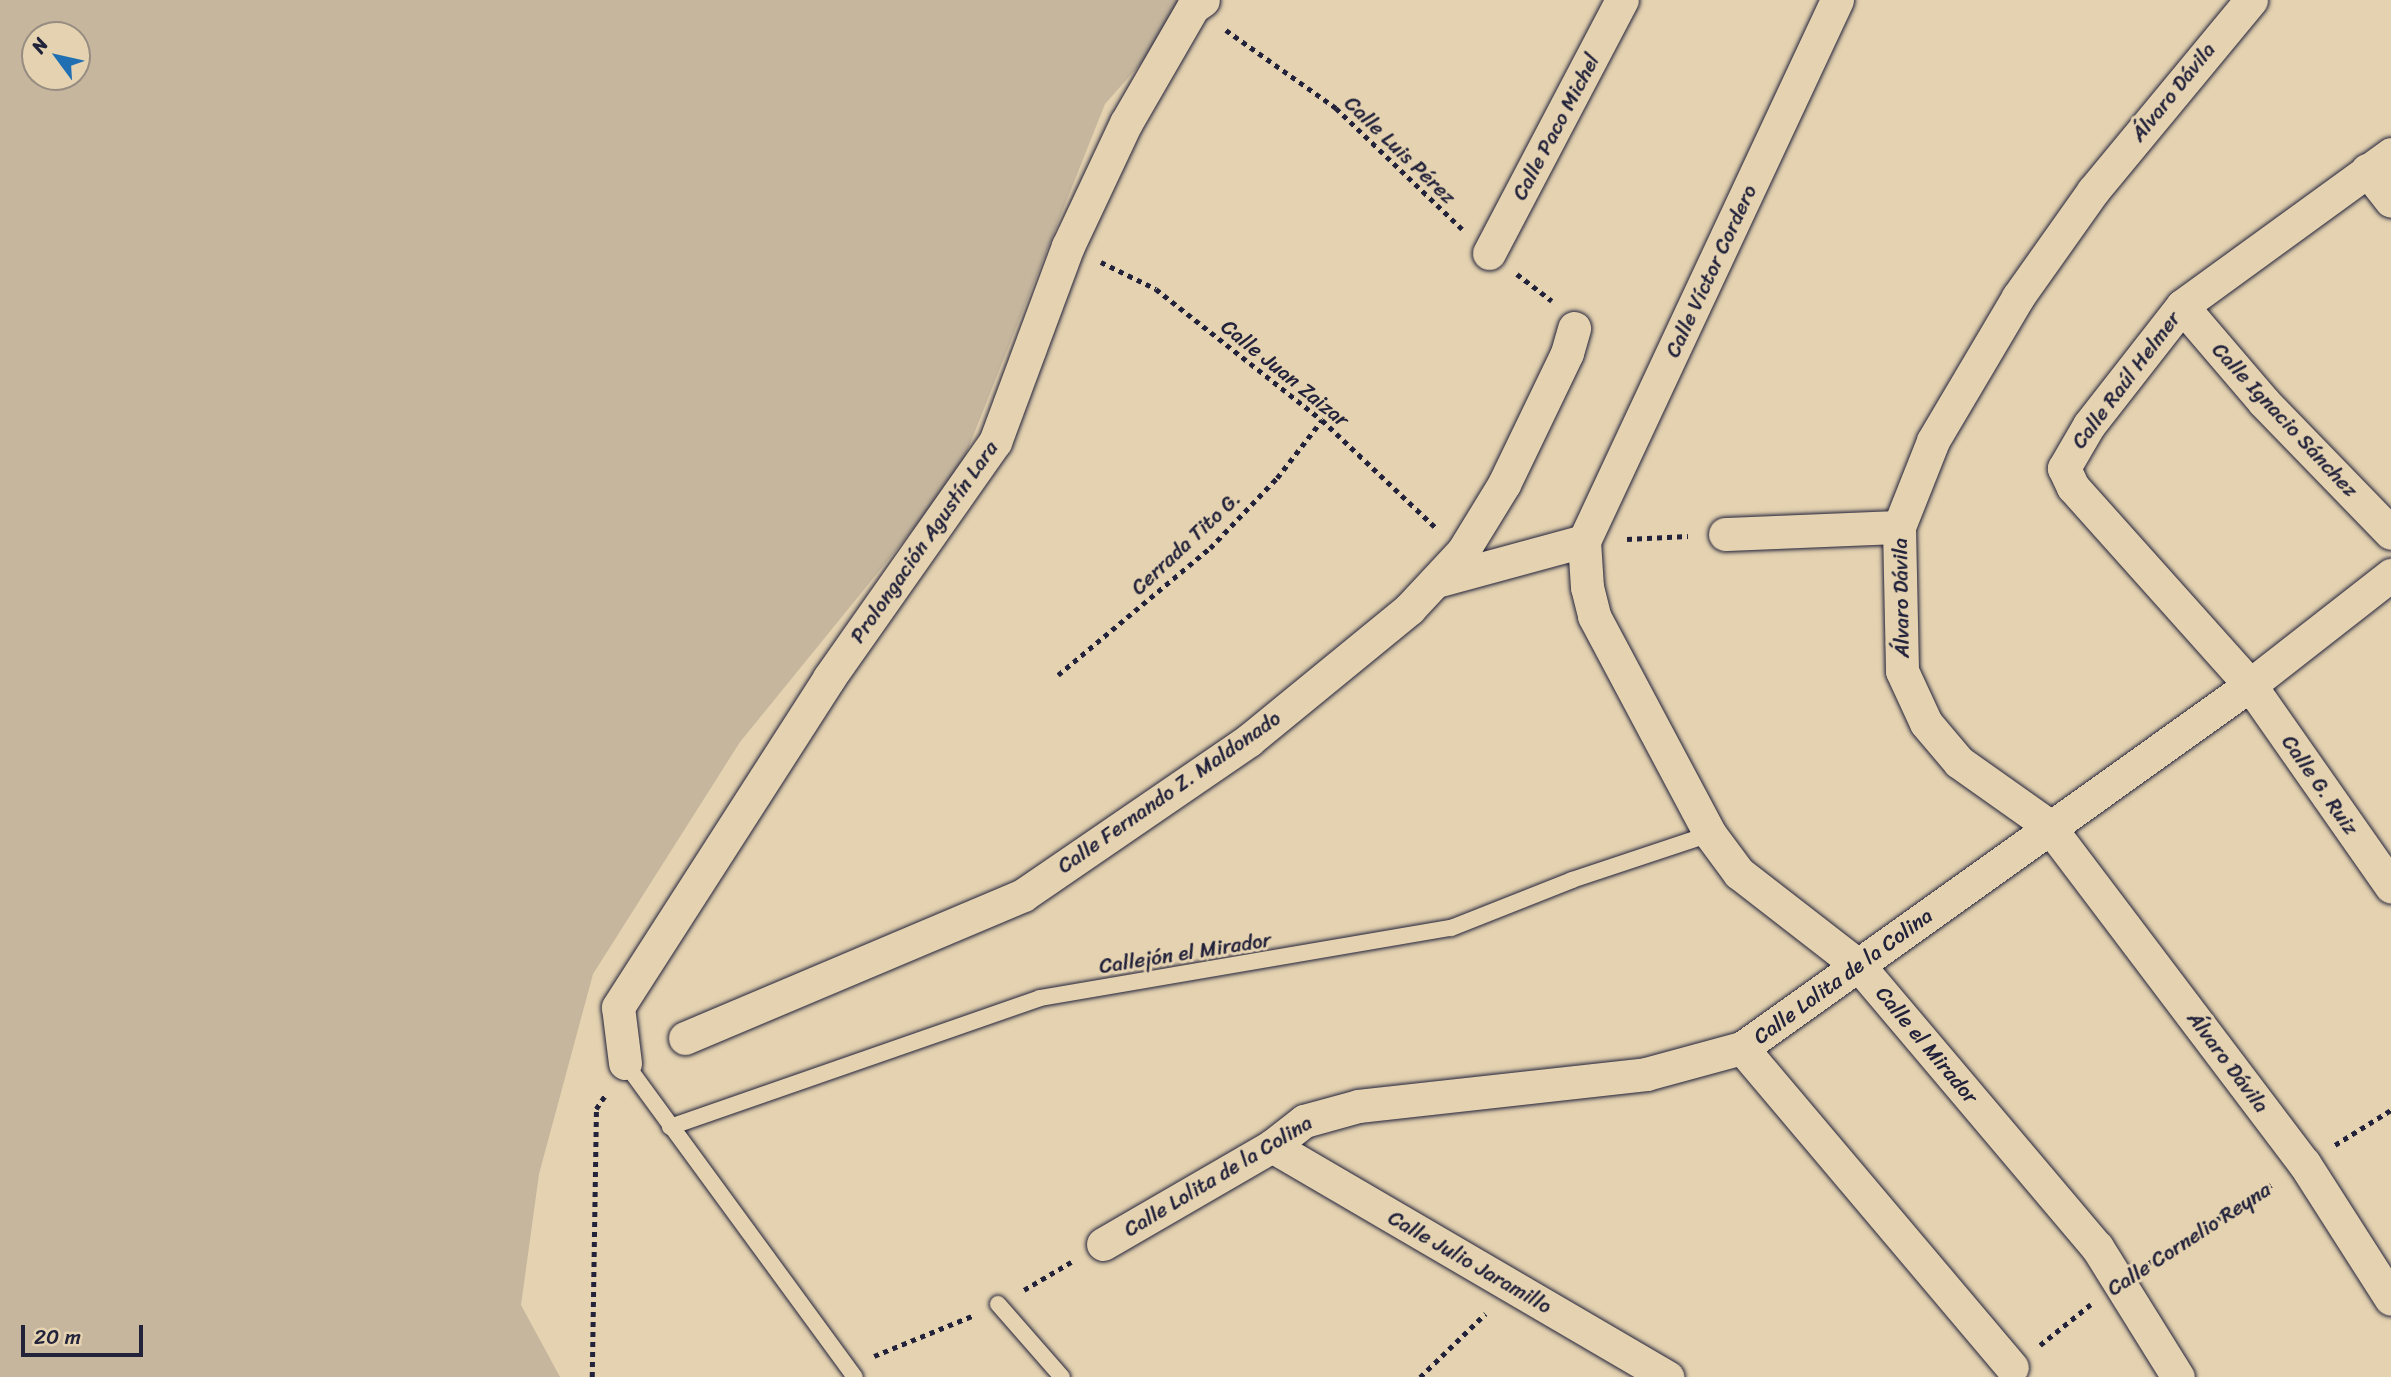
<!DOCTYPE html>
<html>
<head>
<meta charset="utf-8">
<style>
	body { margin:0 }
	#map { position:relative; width:2391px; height:1377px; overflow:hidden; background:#e4d2b0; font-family:Sriracha,sans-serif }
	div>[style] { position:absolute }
	.green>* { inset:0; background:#c5b69d }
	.path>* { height:4.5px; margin-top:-2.25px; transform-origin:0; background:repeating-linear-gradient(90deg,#22223b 0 5px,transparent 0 10px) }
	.roads { filter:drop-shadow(0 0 2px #22223b) drop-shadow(0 0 2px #22223b) }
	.lane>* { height:16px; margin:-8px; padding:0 8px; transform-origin:8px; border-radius:8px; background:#e4d2b0 }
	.street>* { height:33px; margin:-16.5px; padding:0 16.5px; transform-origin:16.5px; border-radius:16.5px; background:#e4d2b0 }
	span { translate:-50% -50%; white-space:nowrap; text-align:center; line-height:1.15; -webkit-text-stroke:6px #e4d2b0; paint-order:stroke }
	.street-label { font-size:21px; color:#22223b }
	.north { position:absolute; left:21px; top:21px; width:70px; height:70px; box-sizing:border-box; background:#e4d2b0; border:2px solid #968c81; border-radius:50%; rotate:303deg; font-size:19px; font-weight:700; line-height:28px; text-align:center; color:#22223b }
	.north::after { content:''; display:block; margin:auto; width:24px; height:32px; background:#1f6fb2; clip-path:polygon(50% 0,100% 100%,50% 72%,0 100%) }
	.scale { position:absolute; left:21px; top:1325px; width:122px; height:32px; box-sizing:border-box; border:4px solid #22223b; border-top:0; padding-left:9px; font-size:21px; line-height:24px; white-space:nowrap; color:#22223b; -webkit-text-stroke:5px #e4d2b0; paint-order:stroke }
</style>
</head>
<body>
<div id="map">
	<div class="green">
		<i style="clip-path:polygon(evenodd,0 0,1197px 0,1105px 104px,958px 474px,740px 742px,593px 974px,539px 1174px,521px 1305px,560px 1377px,0 1377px,0 0,35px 35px,77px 35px,77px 77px,35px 77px,35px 35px)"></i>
	</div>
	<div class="path">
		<i style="left:1226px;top:30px;width:135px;rotate:35.3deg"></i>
		<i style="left:1336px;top:108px;width:175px;rotate:43.8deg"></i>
		<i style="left:1101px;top:262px;width:61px;rotate:26.1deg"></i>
		<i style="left:1156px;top:289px;width:211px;rotate:38.3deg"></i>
		<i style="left:1322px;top:420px;width:156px;rotate:43.4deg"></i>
		<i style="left:1517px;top:274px;width:44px;rotate:37.6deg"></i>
		<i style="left:1627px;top:539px;width:61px;rotate:-2.8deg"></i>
		<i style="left:1058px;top:675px;width:198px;rotate:-39.9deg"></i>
		<i style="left:1210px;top:548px;width:97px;rotate:-46.3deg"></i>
		<i style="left:1277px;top:478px;width:73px;rotate:-52.2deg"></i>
		<i style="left:2335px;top:1145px;width:66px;rotate:-32deg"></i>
		<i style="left:2149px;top:1263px;width:148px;rotate:-32.6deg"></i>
		<i style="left:1024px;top:1290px;width:55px;rotate:-30.8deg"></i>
		<i style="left:2040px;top:1345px;width:65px;rotate:-38.8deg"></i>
		<i style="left:874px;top:1356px;width:106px;rotate:-22.2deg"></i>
		<i style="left:592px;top:1377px;width:268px;rotate:-89.1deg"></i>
		<i style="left:596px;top:1109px;width:18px;rotate:-56deg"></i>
		<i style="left:1420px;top:1377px;width:91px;rotate:-44.1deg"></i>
	</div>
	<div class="roads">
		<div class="lane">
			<i style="left:625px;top:1063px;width:389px;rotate:53.8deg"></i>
			<i style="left:670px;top:1127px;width:392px;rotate:-19.2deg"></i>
			<i style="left:1040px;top:998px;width:417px;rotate:-9.7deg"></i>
			<i style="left:1451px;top:928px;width:130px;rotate:-21.6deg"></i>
			<i style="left:1572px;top:880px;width:145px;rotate:-18.4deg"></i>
			<i style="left:998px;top:1304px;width:97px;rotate:48.8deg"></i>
		</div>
		<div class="street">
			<i style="left:1837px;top:0;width:597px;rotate:115.06deg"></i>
			<i style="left:1584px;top:541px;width:46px;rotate:86.3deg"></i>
			<i style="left:1587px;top:587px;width:30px;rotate:76deg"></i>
			<i style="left:1594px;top:616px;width:247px;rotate:62deg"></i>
			<i style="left:1710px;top:834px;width:49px;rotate:53.4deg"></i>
			<i style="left:1739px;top:873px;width:153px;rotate:37.8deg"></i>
			<i style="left:1860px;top:967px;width:367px;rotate:49.8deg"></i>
			<i style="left:2097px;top:1247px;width:153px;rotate:58.1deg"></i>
			<i style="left:2251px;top:0;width:248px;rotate:129.6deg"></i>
			<i style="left:2093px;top:191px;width:130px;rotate:125.3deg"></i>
			<i style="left:2018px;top:297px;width:167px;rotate:120.6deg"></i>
			<i style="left:1933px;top:441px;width:92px;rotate:111.6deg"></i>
			<i style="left:1899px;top:527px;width:144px;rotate:88.8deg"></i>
			<i style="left:1902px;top:671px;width:57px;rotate:65.2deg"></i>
			<i style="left:1926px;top:723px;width:51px;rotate:49.8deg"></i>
			<i style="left:1959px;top:762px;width:109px;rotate:35.3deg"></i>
			<i style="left:2048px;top:825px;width:424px;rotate:52.9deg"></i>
			<i style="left:2304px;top:1163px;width:161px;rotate:57.4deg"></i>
			<i style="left:2391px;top:154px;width:258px;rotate:144deg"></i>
			<i style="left:2182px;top:306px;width:151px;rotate:128deg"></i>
			<i style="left:2089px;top:425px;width:50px;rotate:120.2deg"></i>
			<i style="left:2064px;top:468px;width:21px;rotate:65deg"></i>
			<i style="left:2073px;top:487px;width:266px;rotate:48.2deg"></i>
			<i style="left:2250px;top:685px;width:246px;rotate:55deg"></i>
			<i style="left:2367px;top:170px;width:39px;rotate:52deg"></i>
			<i style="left:1489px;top:253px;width:286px;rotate:-62.3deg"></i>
			<i style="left:2182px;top:306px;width:126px;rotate:49.5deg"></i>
			<i style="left:2264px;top:402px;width:182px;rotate:45.9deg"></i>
			<i style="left:1725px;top:534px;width:174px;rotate:-2.3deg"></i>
			<i style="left:1440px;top:580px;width:149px;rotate:-15.2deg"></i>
			<i style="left:685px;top:1038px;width:367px;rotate:-22.9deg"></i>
			<i style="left:1023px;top:895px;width:274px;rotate:-34.4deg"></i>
			<i style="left:1249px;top:740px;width:207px;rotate:-39.3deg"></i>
			<i style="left:1409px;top:609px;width:79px;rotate:-47deg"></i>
			<i style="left:1463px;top:551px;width:79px;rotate:-58.5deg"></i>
			<i style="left:1504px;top:484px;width:145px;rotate:-64.3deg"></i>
			<i style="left:1567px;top:353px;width:26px;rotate:-74deg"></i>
			<i style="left:1742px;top:1048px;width:418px;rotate:49.8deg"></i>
			<i style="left:625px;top:1063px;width:56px;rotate:-97.1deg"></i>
			<i style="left:618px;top:1007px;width:391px;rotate:-57.3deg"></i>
			<i style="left:829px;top:678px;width:289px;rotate:-54.9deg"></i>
			<i style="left:995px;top:442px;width:209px;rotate:-69.6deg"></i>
			<i style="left:1068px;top:246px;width:136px;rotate:-64.8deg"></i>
			<i style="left:1126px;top:123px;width:134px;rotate:-60deg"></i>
			<i style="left:1193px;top:7px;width:12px;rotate:-35deg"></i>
			<i style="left:1272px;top:1146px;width:458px;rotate:30.3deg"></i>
			<i style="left:1103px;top:1244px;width:195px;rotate:-30.1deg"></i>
			<i style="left:1272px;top:1146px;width:41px;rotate:-38deg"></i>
			<i style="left:1304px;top:1121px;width:56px;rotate:-15.5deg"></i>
			<i style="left:1358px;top:1106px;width:290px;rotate:-6.3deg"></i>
			<i style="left:1646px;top:1074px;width:99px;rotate:-15.2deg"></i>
			<i style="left:1742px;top:1048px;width:624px;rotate:-35.55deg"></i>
			<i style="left:2250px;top:685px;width:179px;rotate:-38deg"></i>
		</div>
	</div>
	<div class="street-label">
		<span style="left:2173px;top:92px;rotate:-51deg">Álvaro Dávila</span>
		<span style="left:1556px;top:127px;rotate:-62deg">Calle Paco Michel</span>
		<span style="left:1400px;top:150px;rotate:44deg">Calle Luis Pérez</span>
		<span style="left:1711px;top:271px;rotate:-65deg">Calle Víctor Cordero</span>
		<span style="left:1285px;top:373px;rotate:39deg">Calle Juan Zaizar</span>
		<span style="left:2126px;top:380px;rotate:-53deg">Calle Raúl Helmer</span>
		<span style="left:2285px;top:420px;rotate:47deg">Calle Ignacio Sánchez</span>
		<span style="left:924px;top:542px;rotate:-55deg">Prolongación Agustín Lara</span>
		<span style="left:1186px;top:543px;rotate:-43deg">Cerrada Tito G.</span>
		<span style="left:1901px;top:598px;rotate:-91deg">Álvaro Dávila</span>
		<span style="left:2320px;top:785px;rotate:55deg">Calle G. Ruiz</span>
		<span style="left:1169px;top:792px;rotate:-35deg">Calle Fernando Z. Maldonado</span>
		<span style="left:1185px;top:953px;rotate:-9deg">Callejón el Mirador</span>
		<span style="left:1843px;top:976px;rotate:-36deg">Calle Lolita de la Colina</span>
		<span style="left:1927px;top:1045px;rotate:50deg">Calle el Mirador</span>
		<span style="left:2228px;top:1062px;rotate:53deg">Álvaro Dávila</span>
		<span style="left:1218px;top:1176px;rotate:-31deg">Calle Lolita de la Colina</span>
		<span style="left:2189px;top:1239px;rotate:-33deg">Calle Cornelio Reyna</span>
		<span style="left:1470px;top:1262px;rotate:30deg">Calle Julio Jaramillo</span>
	</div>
	<div class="north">N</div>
	<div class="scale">20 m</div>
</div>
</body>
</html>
